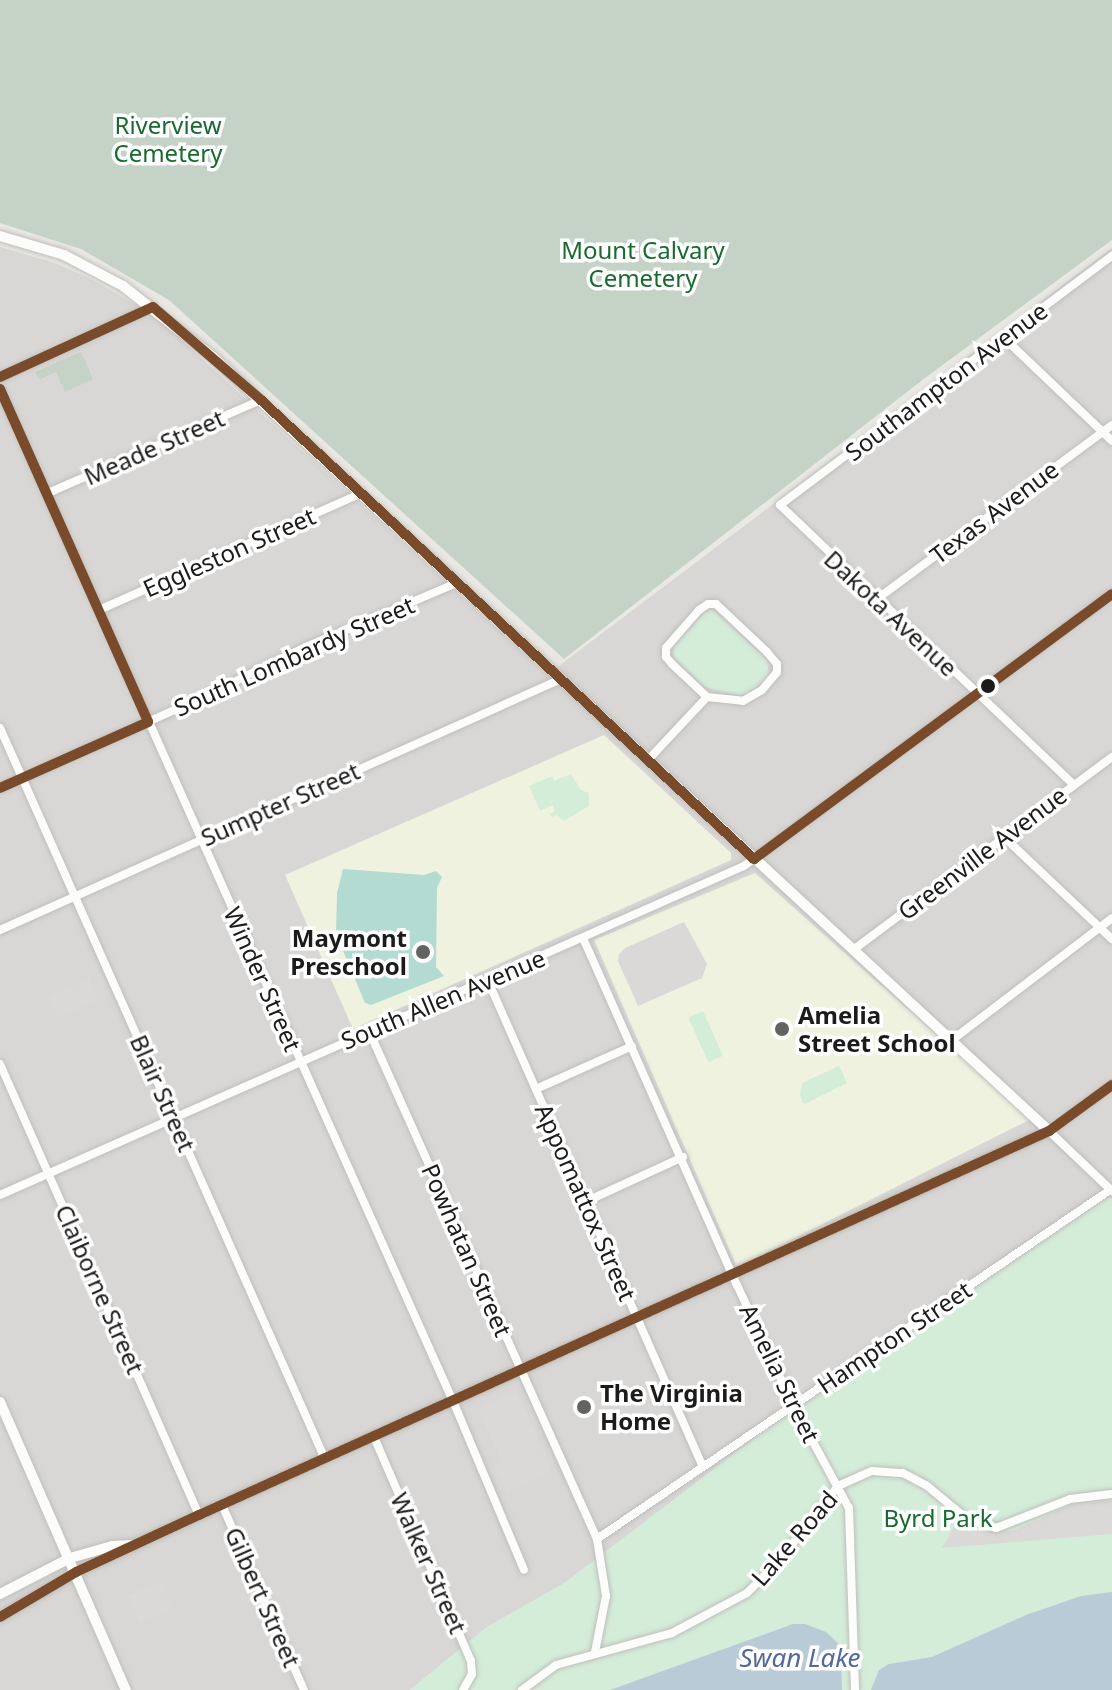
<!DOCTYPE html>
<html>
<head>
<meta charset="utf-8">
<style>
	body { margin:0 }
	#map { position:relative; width:1112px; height:1690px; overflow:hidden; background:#e9e8e3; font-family:"Noto Sans",sans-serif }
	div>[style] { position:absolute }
	.residential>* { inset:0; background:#d8d7d5 }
	.education>* { inset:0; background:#eef2df }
	.cemetery>* { inset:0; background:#c4d3c6 }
	.park>* { inset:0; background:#d4edd9; transform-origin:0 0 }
	.pitch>* { inset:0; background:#b4dbd2 }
	.parking>* { inset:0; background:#dad9d7; transform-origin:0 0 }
	.water>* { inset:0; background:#bacbd8 }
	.roads { filter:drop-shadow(0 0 2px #bfbebc) drop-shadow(0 0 2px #bfbebc) }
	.minor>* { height:8px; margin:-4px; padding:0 4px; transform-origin:4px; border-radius:4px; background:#fcfcfb }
	.tertiary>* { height:10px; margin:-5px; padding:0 5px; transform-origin:5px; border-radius:5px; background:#fcfcfb }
	.bus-1>* { height:10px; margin:-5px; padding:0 5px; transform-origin:5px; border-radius:5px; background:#7a4b2a }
	.dots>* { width:22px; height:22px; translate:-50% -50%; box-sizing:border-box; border:4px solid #fff; border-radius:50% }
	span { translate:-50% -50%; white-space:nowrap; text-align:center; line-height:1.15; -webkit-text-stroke:7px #fff; paint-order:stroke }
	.park-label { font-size:24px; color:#186a30 }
	.street-label { font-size:24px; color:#1b1b1b }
	.poi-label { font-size:24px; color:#1b1b1b; font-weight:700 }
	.right { translate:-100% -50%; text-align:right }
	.left { translate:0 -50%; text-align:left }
	.water-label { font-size:26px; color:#54689d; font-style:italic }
</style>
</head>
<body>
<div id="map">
	<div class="residential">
		<i style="clip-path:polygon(0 247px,55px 263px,93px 280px,155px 316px,547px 675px,1112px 248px,1112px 1199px,1101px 1196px,563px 1584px,487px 1627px,410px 1690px,0 1690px)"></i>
	</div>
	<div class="education">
		<i style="clip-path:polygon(604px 735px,731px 853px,731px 860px,353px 1029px,285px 875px)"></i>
		<i style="clip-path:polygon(755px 873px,1031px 1119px,737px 1267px,594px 940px)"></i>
	</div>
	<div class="cemetery">
		<i style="clip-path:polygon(0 0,1112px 0,1112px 240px,925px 378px,564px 659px,169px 300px,81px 249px,0 223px)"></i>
		<i style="clip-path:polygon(81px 352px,93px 379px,65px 392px,56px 372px,39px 380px,35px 372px)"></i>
	</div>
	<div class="park">
		<i style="clip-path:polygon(712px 610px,767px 660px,769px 676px,750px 693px,740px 695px,705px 687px,674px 657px,674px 647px,705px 612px)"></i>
		<i style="clip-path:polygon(571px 774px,581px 790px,589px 793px,589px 806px,564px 821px,557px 815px,552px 817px,550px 814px,555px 811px,553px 805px,540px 811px,529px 786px,552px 776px,554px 781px)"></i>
		<i style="left:703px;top:1011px;width:49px;height:16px;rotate:66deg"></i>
		<i style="clip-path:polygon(839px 1066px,847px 1083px,805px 1104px,802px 1102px,800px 1094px,802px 1083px)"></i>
		<i style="clip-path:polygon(1101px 1196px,1112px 1199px,1112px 1690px,410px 1690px,487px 1627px,563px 1584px,794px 1408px)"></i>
	</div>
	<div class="pitch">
		<i style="clip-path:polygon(343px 869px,424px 875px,436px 871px,442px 877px,437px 888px,436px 967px,444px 976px,371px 1005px,365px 1003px,336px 934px,337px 893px)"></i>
	</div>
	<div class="parking">
		<i style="clip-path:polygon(684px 922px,707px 964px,702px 978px,638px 1006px,618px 961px,619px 954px,625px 948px)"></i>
		<i style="left:89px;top:979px;width:23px;height:44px;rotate:67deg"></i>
		<i style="clip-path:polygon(516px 1391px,552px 1471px,507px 1492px,495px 1466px,502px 1462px,478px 1408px)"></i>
		<i style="clip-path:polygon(1093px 1500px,1112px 1500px,1112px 1534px,942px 1548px,959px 1517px,993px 1532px,1015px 1530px,1073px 1504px)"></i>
		<i style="left:161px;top:1581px;width:30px;height:36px;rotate:66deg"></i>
	</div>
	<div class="water">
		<i style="clip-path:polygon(1112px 1592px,1112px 1690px,871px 1690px,879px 1670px,889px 1664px,932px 1657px,1026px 1615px,1081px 1596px)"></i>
		<i style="clip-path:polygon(793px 1624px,805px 1624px,826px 1632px,838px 1643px,841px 1652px,842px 1690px,610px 1690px)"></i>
	</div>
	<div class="roads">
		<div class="minor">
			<i style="left:1004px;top:338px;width:149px;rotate:43.6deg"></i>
			<i style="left:0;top:377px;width:168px;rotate:-24.6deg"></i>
			<i style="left:0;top:389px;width:1109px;rotate:65.89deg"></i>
			<i style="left:453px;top:1401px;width:183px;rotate:67.2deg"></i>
			<i style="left:48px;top:493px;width:232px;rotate:-23.6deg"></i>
			<i style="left:877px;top:599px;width:292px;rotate:-36.5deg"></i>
			<i style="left:99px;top:610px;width:286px;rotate:-24deg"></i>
			<i style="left:0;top:728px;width:800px;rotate:66.03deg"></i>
			<i style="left:647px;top:761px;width:88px;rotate:-46.8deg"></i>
			<i style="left:707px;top:697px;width:36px;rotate:6deg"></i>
			<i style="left:743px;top:701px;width:22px;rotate:-30deg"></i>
			<i style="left:762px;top:690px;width:23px;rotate:-50deg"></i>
			<i style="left:777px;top:672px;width:8px;rotate:-90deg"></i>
			<i style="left:777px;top:664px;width:16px;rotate:-130deg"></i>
			<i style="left:767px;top:652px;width:70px;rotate:-136.7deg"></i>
			<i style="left:716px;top:604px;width:8px;rotate:180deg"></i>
			<i style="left:708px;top:604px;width:11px;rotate:146deg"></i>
			<i style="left:699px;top:610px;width:50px;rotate:131deg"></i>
			<i style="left:666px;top:648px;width:9px;rotate:90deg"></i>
			<i style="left:666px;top:657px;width:9px;rotate:49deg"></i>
			<i style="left:672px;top:664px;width:48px;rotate:43.3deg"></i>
			<i style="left:1074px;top:785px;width:406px;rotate:-136.4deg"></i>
			<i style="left:780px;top:505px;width:415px;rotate:-36.9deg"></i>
			<i style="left:0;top:788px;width:222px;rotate:-24.1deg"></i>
			<i style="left:203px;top:697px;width:114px;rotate:-25.9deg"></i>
			<i style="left:306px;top:647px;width:164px;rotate:-23deg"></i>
			<i style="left:1004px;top:837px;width:149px;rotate:43.4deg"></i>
			<i style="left:0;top:930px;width:615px;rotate:-24.1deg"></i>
			<i style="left:583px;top:938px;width:380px;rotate:66.1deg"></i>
			<i style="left:737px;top:1285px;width:132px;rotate:65deg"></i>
			<i style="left:793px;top:1405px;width:117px;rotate:61.5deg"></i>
			<i style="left:849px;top:1508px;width:182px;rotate:88.1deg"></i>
			<i style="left:853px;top:950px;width:323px;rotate:-36.7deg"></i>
			<i style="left:488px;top:981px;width:531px;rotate:66.14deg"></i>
			<i style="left:369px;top:1031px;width:557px;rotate:65.83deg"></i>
			<i style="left:597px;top:1539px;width:58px;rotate:81deg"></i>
			<i style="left:606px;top:1596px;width:57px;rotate:101.1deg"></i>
			<i style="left:952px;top:1040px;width:201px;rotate:-37.3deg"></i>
			<i style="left:0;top:1064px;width:493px;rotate:66.2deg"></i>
			<i style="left:1112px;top:1085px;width:78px;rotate:143.9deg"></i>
			<i style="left:1049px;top:1131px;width:87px;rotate:43.6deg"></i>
			<i style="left:536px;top:1089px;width:105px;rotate:-24.1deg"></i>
			<i style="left:0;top:1195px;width:813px;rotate:-23.86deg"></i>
			<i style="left:744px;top:866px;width:458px;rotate:-36.5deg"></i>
			<i style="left:585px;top:1202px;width:108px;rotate:-24.7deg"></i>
			<i style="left:374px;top:1437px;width:244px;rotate:66.6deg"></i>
			<i style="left:471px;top:1661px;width:13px;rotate:86deg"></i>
			<i style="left:472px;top:1674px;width:18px;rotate:119deg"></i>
			<i style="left:222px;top:1505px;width:202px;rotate:66.1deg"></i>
			<i style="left:597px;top:1539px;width:620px;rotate:-34.23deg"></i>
			<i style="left:522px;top:1690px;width:42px;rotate:-36.3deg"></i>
			<i style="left:556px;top:1665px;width:120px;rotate:-15.4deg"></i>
			<i style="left:672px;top:1633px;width:85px;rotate:-28.1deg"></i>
			<i style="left:747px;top:1593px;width:44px;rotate:-45deg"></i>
			<i style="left:778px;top:1562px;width:97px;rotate:-51.7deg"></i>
			<i style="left:838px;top:1486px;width:37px;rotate:-24deg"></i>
			<i style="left:872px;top:1471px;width:31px;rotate:4deg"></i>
			<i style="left:903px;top:1473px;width:26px;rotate:28deg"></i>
			<i style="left:926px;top:1485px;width:52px;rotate:39.5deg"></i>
			<i style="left:966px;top:1518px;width:32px;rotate:18deg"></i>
			<i style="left:996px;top:1528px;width:79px;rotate:-21.4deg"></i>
			<i style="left:1070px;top:1499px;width:42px;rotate:-6.8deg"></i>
		</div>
		<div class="tertiary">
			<i style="left:0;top:236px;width:67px;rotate:16.5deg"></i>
			<i style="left:64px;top:255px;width:67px;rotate:27.7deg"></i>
			<i style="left:123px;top:286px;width:115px;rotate:38.3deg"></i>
			<i style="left:213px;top:357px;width:1139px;rotate:42.79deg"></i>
			<i style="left:1049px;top:1131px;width:933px;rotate:155.69deg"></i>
			<i style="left:199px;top:1515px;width:136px;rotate:155.1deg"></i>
			<i style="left:76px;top:1572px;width:88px;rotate:149.4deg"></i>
			<i style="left:0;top:1402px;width:314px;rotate:66.4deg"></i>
			<i style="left:0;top:1594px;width:79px;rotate:-27.2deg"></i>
			<i style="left:70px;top:1558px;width:44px;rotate:-15.9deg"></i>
			<i style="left:112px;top:1546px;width:20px;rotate:-3deg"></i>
		</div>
	</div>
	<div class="bus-1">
		<i style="left:153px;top:307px;width:143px;rotate:40.7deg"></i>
		<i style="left:261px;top:400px;width:674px;rotate:42.95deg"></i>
		<i style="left:0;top:377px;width:168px;rotate:-24.6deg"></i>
		<i style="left:0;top:389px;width:364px;rotate:66deg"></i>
		<i style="left:0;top:788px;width:162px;rotate:-24deg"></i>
		<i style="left:754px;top:859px;width:445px;rotate:-36.5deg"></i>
		<i style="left:0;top:1617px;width:88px;rotate:-30.6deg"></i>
		<i style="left:76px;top:1572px;width:136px;rotate:-24.9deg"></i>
		<i style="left:199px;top:1515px;width:933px;rotate:-24.31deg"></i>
		<i style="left:1049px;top:1131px;width:78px;rotate:-36.1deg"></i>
	</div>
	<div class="dots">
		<i style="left:988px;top:686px;background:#1b1b1b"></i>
		<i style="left:423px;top:952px;background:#636361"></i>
		<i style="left:782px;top:1029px;background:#636361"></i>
		<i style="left:584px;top:1407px;background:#636361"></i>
	</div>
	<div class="park-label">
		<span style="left:168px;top:139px">Riverview<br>Cemetery</span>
		<span style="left:643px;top:264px">Mount Calvary<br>Cemetery</span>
		<span style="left:938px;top:1518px">Byrd Park</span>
	</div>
	<div class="street-label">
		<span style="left:946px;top:381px;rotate:-37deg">Southampton Avenue</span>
		<span style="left:154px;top:447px;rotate:-24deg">Meade Street</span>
		<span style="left:994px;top:512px;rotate:-37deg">Texas Avenue</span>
		<span style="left:229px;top:552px;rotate:-24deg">Eggleston Street</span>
		<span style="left:891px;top:613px;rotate:43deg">Dakota Avenue</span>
		<span style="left:294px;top:656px;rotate:-24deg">South Lombardy Street</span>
		<span style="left:280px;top:804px;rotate:-24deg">Sumpter Street</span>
		<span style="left:982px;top:853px;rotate:-37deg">Greenville Avenue</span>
		<span style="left:263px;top:979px;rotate:66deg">Winder Street</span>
		<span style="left:443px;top:999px;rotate:-23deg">South Allen Avenue</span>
		<span style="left:163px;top:1093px;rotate:66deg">Blair Street</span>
		<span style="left:586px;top:1202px;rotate:66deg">Appomattox Street</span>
		<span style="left:467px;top:1250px;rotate:66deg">Powhatan Street</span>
		<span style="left:100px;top:1289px;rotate:66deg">Claiborne Street</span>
		<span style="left:894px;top:1337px;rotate:-34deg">Hampton Street</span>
		<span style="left:780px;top:1373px;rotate:64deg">Amelia Street</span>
		<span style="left:794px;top:1538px;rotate:-49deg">Lake Road</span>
		<span style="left:429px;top:1563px;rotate:66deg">Walker Street</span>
		<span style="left:263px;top:1597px;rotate:66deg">Gilbert Street</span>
	</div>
	<div class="poi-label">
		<span class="right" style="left:407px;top:952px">Maymont<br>Preschool</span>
		<span class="left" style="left:798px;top:1029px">Amelia<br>Street School</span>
		<span class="left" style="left:600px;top:1407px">The Virginia<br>Home</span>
	</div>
	<div class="water-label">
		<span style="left:800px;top:1658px">Swan Lake</span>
	</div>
</div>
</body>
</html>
